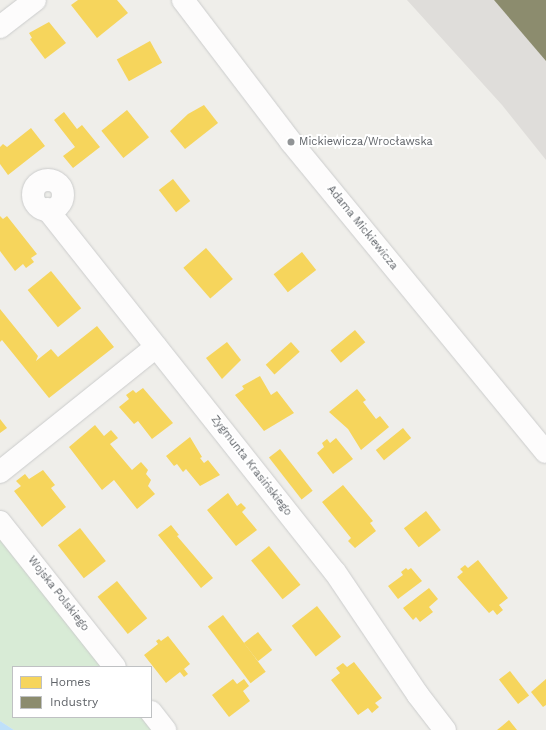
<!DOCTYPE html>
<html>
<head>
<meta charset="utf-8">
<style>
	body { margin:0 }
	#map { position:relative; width:546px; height:730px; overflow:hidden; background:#efeeea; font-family:"Work Sans",sans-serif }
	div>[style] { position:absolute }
	.industrial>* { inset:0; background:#dfddda }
	.green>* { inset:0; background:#d8ebd6 }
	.water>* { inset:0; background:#bfe0f9 }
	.homes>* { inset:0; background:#f6d55c; transform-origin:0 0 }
	.industry>* { inset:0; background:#8c8c6e }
	.roads { filter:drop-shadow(0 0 1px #cbcccc) drop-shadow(0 0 1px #cbcccc) }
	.minor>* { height:22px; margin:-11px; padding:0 11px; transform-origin:11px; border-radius:11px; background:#fdfcfc }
	.minor>.ring { margin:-11px; padding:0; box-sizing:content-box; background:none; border:22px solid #fdfcfc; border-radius:50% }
	.tertiary>* { height:22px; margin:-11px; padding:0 11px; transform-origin:11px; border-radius:11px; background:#fdfcfc }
	.dots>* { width:11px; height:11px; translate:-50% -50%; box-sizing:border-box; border:2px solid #fff; border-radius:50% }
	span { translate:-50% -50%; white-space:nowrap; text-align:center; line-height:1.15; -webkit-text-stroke:4px #fff; paint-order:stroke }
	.poi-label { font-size:11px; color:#5f6368 }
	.left { translate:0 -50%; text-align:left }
	.street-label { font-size:11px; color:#5f6368 }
	.legend { position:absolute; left:12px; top:666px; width:140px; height:52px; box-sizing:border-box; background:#fff; border:1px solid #bfc1c3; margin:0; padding:5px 7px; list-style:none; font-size:12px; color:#5f6368 }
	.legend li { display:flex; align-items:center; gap:8px; height:20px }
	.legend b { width:20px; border:1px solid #bfc1c3 }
</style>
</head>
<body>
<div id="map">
	<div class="industrial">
		<i style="clip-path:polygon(407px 0,546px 0,546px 160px,502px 105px)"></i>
	</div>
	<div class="green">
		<i style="clip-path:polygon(0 540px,102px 667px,13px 667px,13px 717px,143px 717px,153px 730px,14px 730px,0 721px)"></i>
	</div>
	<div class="water">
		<i style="clip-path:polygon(0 721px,14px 730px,0 730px)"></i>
	</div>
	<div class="homes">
		<i style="clip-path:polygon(78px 0,117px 0,128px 13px,97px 38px,71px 5px)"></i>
		<i style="clip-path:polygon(49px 22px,66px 43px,45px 59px,30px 39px,32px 38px,29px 33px)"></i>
		<i style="left:150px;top:41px;width:25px;height:38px;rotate:61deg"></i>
		<i style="clip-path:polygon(204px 105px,218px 123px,185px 149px,170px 131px,188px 114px)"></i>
		<i style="left:127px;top:110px;width:35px;height:33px;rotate:51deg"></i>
		<i style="clip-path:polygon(64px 112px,77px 129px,82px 125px,100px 147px,73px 168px,63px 156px,75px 147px,54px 120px)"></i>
		<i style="clip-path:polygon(31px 128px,45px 146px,8px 175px,0 164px,0 147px,3px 144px,7px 147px)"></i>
		<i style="left:173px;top:179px;width:28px;height:18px;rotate:52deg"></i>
		<i style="clip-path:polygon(0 216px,3px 219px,7px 216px,37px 254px,31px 258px,34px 262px,26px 268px,23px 264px,15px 271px,0 251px)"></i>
		<i style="left:206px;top:248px;width:41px;height:30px;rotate:49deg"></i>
		<i style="left:302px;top:252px;width:23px;height:36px;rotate:52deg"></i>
		<i style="left:51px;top:271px;width:48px;height:30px;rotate:51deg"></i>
		<i style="clip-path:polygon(0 309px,38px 356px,36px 361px,51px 349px,58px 357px,97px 326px,114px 347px,49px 398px,2px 340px,0 342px)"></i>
		<i style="left:355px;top:330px;width:16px;height:32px;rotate:50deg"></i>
		<i style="clip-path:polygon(227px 342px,241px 360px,222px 379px,206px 358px)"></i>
		<i style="left:291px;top:342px;width:13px;height:34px;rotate:48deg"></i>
		<i style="clip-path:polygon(260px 376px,271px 395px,277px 391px,294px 413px,264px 431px,235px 395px,244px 389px,242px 386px)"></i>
		<i style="clip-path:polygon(143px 388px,173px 423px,152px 439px,138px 421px,134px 424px,119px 407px,129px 399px,126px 395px,133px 390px,136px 393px)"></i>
		<i style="clip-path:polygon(357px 389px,366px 400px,363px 402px,376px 419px,380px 416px,389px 427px,361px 450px,348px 429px,329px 412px)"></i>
		<i style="clip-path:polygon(0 419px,7px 428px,0 433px)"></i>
		<i style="clip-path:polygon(95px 425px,104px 436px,111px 430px,118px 438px,110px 444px,132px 470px,141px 462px,148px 470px,146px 474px,151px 480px,148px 486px,155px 494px,137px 509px,114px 480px,102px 490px,69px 447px)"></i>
		<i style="left:403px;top:428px;width:13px;height:35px;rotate:51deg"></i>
		<i style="clip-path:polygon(190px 437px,202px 457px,200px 458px,204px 463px,208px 460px,220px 475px,200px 486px,186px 469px,183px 472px,177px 464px,174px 466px,166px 456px)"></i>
		<i style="clip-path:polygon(336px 438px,353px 459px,333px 474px,317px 453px,324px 447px,322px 443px,327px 439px,330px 443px)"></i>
		<i style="left:280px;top:449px;width:53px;height:14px;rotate:52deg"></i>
		<i style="clip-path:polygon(43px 470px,55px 485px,51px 488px,66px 507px,42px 527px,14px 491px,21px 486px,16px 481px,25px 474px,29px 479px)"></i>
		<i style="clip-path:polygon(343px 485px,373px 521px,370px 523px,376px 531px,355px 548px,348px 541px,351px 538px,322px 502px)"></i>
		<i style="clip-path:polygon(228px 493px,237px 506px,241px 503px,246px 508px,242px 512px,257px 530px,236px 546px,207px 510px)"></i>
		<i style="left:426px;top:511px;width:24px;height:28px;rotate:52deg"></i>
		<i style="clip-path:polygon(171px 525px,179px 535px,177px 536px,213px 578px,201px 588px,158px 535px)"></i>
		<i style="left:80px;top:528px;width:42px;height:28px;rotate:52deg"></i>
		<i style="left:269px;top:546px;width:50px;height:23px;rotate:51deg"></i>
		<i style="clip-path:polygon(478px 560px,508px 598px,499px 605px,503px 610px,497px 615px,493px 610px,489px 613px,457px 577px,463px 572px,460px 569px,465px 565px,468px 568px)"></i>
		<i style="clip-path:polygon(406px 568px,408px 570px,411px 568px,422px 581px,398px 599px,388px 586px,403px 575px,401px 572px)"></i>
		<i style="left:117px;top:581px;width:48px;height:25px;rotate:51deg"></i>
		<i style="clip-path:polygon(429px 588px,438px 599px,429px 607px,433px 612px,420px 622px,416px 617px,413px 620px,403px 608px)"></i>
		<i style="left:317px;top:606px;width:39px;height:32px;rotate:52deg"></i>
		<i style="left:223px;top:615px;width:71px;height:19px;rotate:53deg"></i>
		<i style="left:258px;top:632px;width:23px;height:18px;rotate:52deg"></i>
		<i style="clip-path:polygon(168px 636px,190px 664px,184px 669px,188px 674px,184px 677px,180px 672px,166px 683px,144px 655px,158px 644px,156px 641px,159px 639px,161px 641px)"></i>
		<i style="clip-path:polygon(354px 662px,382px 698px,375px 703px,379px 707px,372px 713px,368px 708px,358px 715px,331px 680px,340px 673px,336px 668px,343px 663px,347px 667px)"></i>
		<i style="left:510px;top:671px;width:31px;height:14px;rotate:52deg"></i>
		<i style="clip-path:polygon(233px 679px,237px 684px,244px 679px,249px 686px,243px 691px,250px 701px,229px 717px,212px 695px)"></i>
		<i style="clip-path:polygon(546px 679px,546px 705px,543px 707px,531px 692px)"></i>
		<i style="clip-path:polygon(509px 720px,517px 730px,497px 730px,502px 726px)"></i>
	</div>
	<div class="industry">
		<i style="clip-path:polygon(494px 0,546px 0,546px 61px)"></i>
	</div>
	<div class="roads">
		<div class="minor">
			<i style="left:0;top:27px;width:44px;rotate:-37.6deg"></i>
			<i class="ring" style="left:33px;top:180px;width:8px;height:8px"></i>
			<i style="left:47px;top:209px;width:463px;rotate:51.6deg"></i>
			<i style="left:335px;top:572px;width:148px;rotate:56deg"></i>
			<i style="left:418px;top:695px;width:44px;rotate:52.4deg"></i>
			<i style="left:0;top:472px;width:200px;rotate:-38.7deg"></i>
			<i style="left:0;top:522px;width:185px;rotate:51.6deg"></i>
			<i style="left:151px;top:712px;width:23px;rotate:52deg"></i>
		</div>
		<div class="tertiary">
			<i style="left:183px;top:0;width:178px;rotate:52.7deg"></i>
			<i style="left:291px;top:142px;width:401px;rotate:50.6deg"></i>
		</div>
	</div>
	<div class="dots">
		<i style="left:291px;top:142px;background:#919496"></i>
	</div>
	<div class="poi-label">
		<span class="left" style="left:299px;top:142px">Mickiewicza/Wrocławska</span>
	</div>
	<div class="street-label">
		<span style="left:362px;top:228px;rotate:51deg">Adama Mickiewicza</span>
		<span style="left:251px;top:466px;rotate:52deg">Zygmunta Krasińskiego</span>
		<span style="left:58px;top:594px;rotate:52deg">Wojska Polskiego</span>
	</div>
	<ul class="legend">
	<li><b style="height:11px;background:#f6d55c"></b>Homes</li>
	<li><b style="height:11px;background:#8c8c6e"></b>Industry</li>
	</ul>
</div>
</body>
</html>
